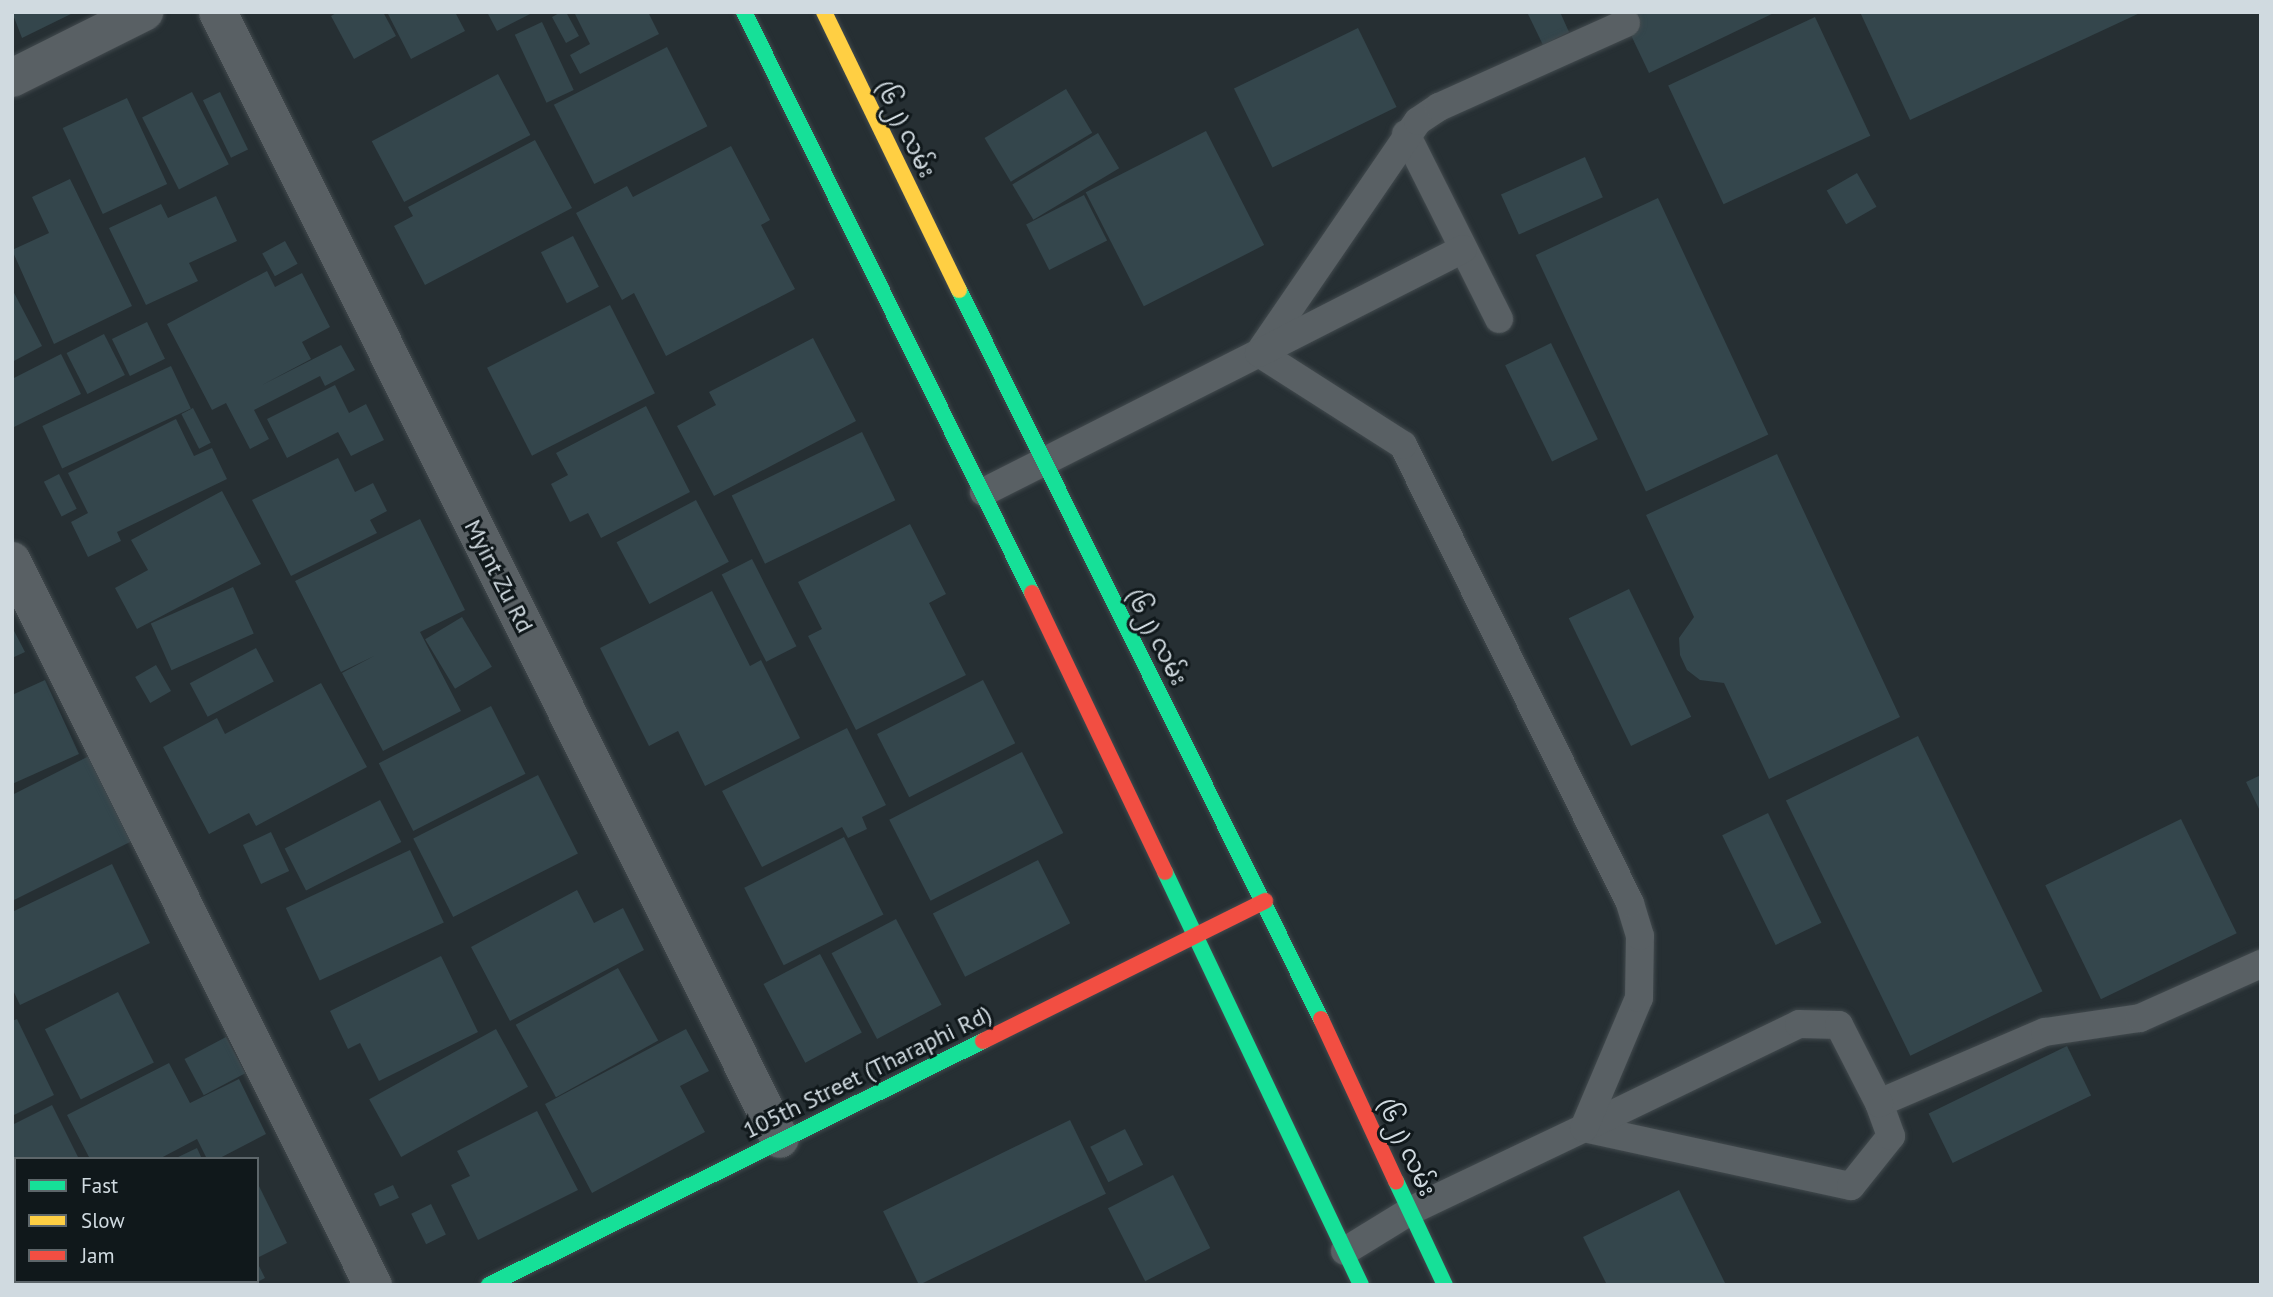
<!DOCTYPE html>
<html>
<head>
<meta charset="utf-8">
<style>
	body { margin:0 }
	#map { position:relative; width:2273px; height:1297px; overflow:hidden; background:#262f33; font-family:"PT Sans","Noto Sans Myanmar",sans-serif }
	div>[style] { position:absolute }
	.building>* { inset:0; background:#34464c; transform-origin:0 0 }
	.roads { filter:drop-shadow(0 0 2px #424a4e) drop-shadow(0 0 2px #424a4e) }
	.lane>* { height:28px; margin:-14px; padding:0 14px; transform-origin:14px; border-radius:14px; background:#596064 }
	.street>* { height:38px; margin:-19px; padding:0 19px; transform-origin:19px; border-radius:19px; background:#596064 }
	.fast>* { height:16px; margin:-8px; padding:0 8px; transform-origin:8px; border-radius:8px; background:#16e098 }
	.slow>* { height:16px; margin:-8px; padding:0 8px; transform-origin:8px; border-radius:8px; background:#ffcf43 }
	.jam>* { height:16px; margin:-8px; padding:0 8px; transform-origin:8px; border-radius:8px; background:#f24e42 }
	span { translate:-50% -50%; white-space:nowrap; text-align:center; line-height:1.15; -webkit-text-stroke:6px #10181b; paint-order:stroke }
	.street-label { font-size:24px; color:#d0dae0 }
	.frame { position:absolute; inset:0; border:14px solid #d0dae0; pointer-events:none }
	.legend { position:absolute; left:14px; top:1157px; width:245px; height:126px; box-sizing:border-box; background:#10181b; border:2px solid #5d666a; margin:0; padding:9px 12px; list-style:none; font-size:21px; color:#d0dae0 }
	.legend li { display:flex; align-items:center; gap:14px; height:35px }
	.legend b { width:35px; border:2px solid #5d666a }
</style>
</head>
<body>
<div id="map">
	<div class="building">
		<i style="clip-path:polygon(12px 12px,75px 12px,22px 38px)"></i>
		<i style="clip-path:polygon(338px 12px,383px 12px,396px 36px,354px 59px,331px 16px)"></i>
		<i style="clip-path:polygon(387px 12px,455px 12px,465px 31px,411px 59px)"></i>
		<i style="clip-path:polygon(487px 12px,534px 12px,497px 31px)"></i>
		<i style="clip-path:polygon(561px 12px,566px 12px,579px 36px,566px 43px,552px 17px)"></i>
		<i style="clip-path:polygon(574px 12px,648px 12px,659px 34px,580px 74px,570px 55px,590px 44px)"></i>
		<i style="clip-path:polygon(1527px 12px,1560px 12px,1569px 32px,1543px 45px)"></i>
		<i style="clip-path:polygon(1620px 12px,1776px 12px,1649px 73px)"></i>
		<i style="clip-path:polygon(1860px 12px,2142px 12px,1910px 120px)"></i>
		<i style="left:1815px;top:17px;width:131px;height:162px;rotate:65deg"></i>
		<i style="left:542px;top:22px;width:75px;height:30px;rotate:65deg"></i>
		<i style="left:1358px;top:28px;width:88px;height:138px;rotate:64deg"></i>
		<i style="left:667px;top:47px;width:89px;height:127px;rotate:63deg"></i>
		<i style="left:498px;top:74px;width:69px;height:143px;rotate:62deg"></i>
		<i style="left:1066px;top:89px;width:51px;height:95px;rotate:59deg"></i>
		<i style="left:192px;top:92px;width:81px;height:56px;rotate:63deg"></i>
		<i style="left:220px;top:92px;width:64px;height:19px;rotate:64deg"></i>
		<i style="left:127px;top:98px;width:95px;height:71px;rotate:65deg"></i>
		<i style="left:1206px;top:131px;width:128px;height:135px;rotate:63deg"></i>
		<i style="left:1098px;top:133px;width:41px;height:100px;rotate:59deg"></i>
		<i style="clip-path:polygon(535px 140px,572px 208px,425px 285px,394px 226px,413px 216px,408px 207px)"></i>
		<i style="clip-path:polygon(731px 146px,770px 220px,761px 225px,795px 289px,666px 356px,634px 293px,622px 300px,576px 213px,627px 186px,633px 197px)"></i>
		<i style="left:1585px;top:157px;width:44px;height:92px;rotate:66deg"></i>
		<i style="left:1857px;top:173px;width:39px;height:35px;rotate:60deg"></i>
		<i style="clip-path:polygon(70px 179px,132px 306px,54px 344px,12px 250px,49px 233px,32px 197px)"></i>
		<i style="left:1084px;top:195px;width:51px;height:65px;rotate:63deg"></i>
		<i style="clip-path:polygon(216px 196px,237px 241px,189px 263px,198px 281px,146px 305px,109px 228px,161px 204px,168px 218px)"></i>
		<i style="left:1658px;top:198px;width:261px;height:135px;rotate:65deg"></i>
		<i style="left:573px;top:236px;width:57px;height:36px;rotate:63deg"></i>
		<i style="left:285px;top:241px;width:26px;height:26px;rotate:61deg"></i>
		<i style="clip-path:polygon(267px 271px,275px 287px,302px 273px,330px 327px,302px 342px,311px 359px,262px 385px,341px 345px,355px 370px,325px 386px,320px 376px,254px 410px,269px 439px,250px 449px,226px 403px,212px 410px,167px 324px)"></i>
		<i style="clip-path:polygon(12px 289px,42px 346px,12px 362px)"></i>
		<i style="left:610px;top:305px;width:99px;height:138px;rotate:63deg"></i>
		<i style="left:147px;top:322px;width:41px;height:39px;rotate:64deg"></i>
		<i style="left:104px;top:334px;width:46px;height:42px;rotate:63deg"></i>
		<i style="clip-path:polygon(813px 338px,856px 421px,714px 496px,677px 426px,716px 405px,709px 392px)"></i>
		<i style="left:1551px;top:343px;width:107px;height:51px;rotate:64deg"></i>
		<i style="clip-path:polygon(61px 354px,81px 394px,14px 427px,12px 379px)"></i>
		<i style="left:171px;top:366px;width:47px;height:142px;rotate:65deg"></i>
		<i style="clip-path:polygon(335px 385px,349px 413px,366px 404px,384px 440px,351px 456px,338px 432px,287px 458px,267px 419px)"></i>
		<i style="clip-path:polygon(646px 406px,690px 492px,601px 538px,588px 513px,570px 522px,551px 484px,568px 475px,556px 453px)"></i>
		<i style="left:193px;top:408px;width:39px;height:13px;rotate:63deg"></i>
		<i style="clip-path:polygon(176px 419px,194px 456px,212px 448px,227px 479px,117px 532px,121px 541px,88px 557px,71px 522px,88px 513px,68px 473px)"></i>
		<i style="left:862px;top:432px;width:76px;height:145px;rotate:64deg"></i>
		<i style="clip-path:polygon(1777px 454px,1900px 717px,1769px 779px,1724px 683px,1700px 680px,1687px 670px,1680px 655px,1679px 638px,1694px 617px,1646px 515px)"></i>
		<i style="clip-path:polygon(338px 458px,355px 492px,373px 483px,387px 511px,370px 520px,377px 533px,291px 576px,252px 500px)"></i>
		<i style="left:59px;top:474px;width:39px;height:17px;rotate:63deg"></i>
		<i style="clip-path:polygon(222px 491px,261px 564px,137px 629px,115px 588px,148px 570px,131px 540px)"></i>
		<i style="left:696px;top:500px;width:70px;height:90px;rotate:62deg"></i>
		<i style="clip-path:polygon(420px 519px,465px 610px,420px 632px,461px 711px,383px 751px,342px 673px,374px 656px,341px 672px,295px 581px)"></i>
		<i style="clip-path:polygon(910px 524px,946px 594px,929px 603px,966px 675px,856px 730px,808px 636px,822px 629px,798px 582px)"></i>
		<i style="left:752px;top:559px;width:98px;height:34px;rotate:63deg"></i>
		<i style="left:233px;top:587px;width:51px;height:90px;rotate:66deg"></i>
		<i style="left:1629px;top:589px;width:142px;height:67px;rotate:64deg"></i>
		<i style="clip-path:polygon(712px 591px,750px 666px,761px 660px,800px 738px,705px 786px,678px 731px,649px 746px,600px 648px)"></i>
		<i style="left:462px;top:617px;width:58px;height:43px;rotate:59deg"></i>
		<i style="clip-path:polygon(12px 627px,25px 652px,12px 658px)"></i>
		<i style="left:256px;top:648px;width:38px;height:75px;rotate:62deg"></i>
		<i style="left:156px;top:665px;width:30px;height:24px;rotate:60deg"></i>
		<i style="clip-path:polygon(45px 680px,79px 754px,12px 784px,12px 695px)"></i>
		<i style="left:983px;top:680px;width:71px;height:119px;rotate:63deg"></i>
		<i style="clip-path:polygon(321px 683px,367px 767px,256px 826px,249px 813px,209px 834px,163px 747px,217px 718px,225px 734px)"></i>
		<i style="left:491px;top:706px;width:76px;height:126px;rotate:63deg"></i>
		<i style="clip-path:polygon(847px 728px,886px 805px,862px 817px,867px 829px,848px 838px,842px 827px,762px 867px,722px 791px)"></i>
		<i style="left:1918px;top:736px;width:284px;height:147px;rotate:64deg"></i>
		<i style="left:1022px;top:752px;width:91px;height:149px;rotate:63deg"></i>
		<i style="clip-path:polygon(95px 753px,138px 838px,12px 901px,12px 795px)"></i>
		<i style="left:538px;top:775px;width:88px;height:140px;rotate:63deg"></i>
		<i style="clip-path:polygon(2261px 775px,2261px 813px,2246px 782px)"></i>
		<i style="left:380px;top:800px;width:47px;height:107px;rotate:63deg"></i>
		<i style="left:1768px;top:813px;width:122px;height:51px;rotate:64deg"></i>
		<i style="left:2181px;top:819px;width:127px;height:151px;rotate:64deg"></i>
		<i style="left:271px;top:832px;width:43px;height:31px;rotate:65deg"></i>
		<i style="left:844px;top:837px;width:87px;height:112px;rotate:63deg"></i>
		<i style="left:410px;top:850px;width:80px;height:137px;rotate:65deg"></i>
		<i style="left:1038px;top:860px;width:71px;height:118px;rotate:63deg"></i>
		<i style="clip-path:polygon(112px 864px,150px 943px,20px 1005px,12px 988px,12px 912px)"></i>
		<i style="clip-path:polygon(577px 890px,594px 923px,623px 908px,644px 950px,510px 1021px,471px 947px)"></i>
		<i style="left:896px;top:919px;width:97px;height:73px;rotate:62deg"></i>
		<i style="left:820px;top:954px;width:89px;height:64px;rotate:62deg"></i>
		<i style="clip-path:polygon(441px 956px,478px 1032px,379px 1081px,360px 1043px,348px 1049px,330px 1011px)"></i>
		<i style="left:618px;top:968px;width:83px;height:117px;rotate:61deg"></i>
		<i style="left:118px;top:992px;width:79px;height:82px;rotate:63deg"></i>
		<i style="clip-path:polygon(17px 1019px,54px 1095px,12px 1116px,12px 1021px)"></i>
		<i style="left:496px;top:1029px;width:66px;height:145px;rotate:61deg"></i>
		<i style="clip-path:polygon(686px 1029px,709px 1071px,680px 1086px,705px 1132px,592px 1193px,545px 1104px)"></i>
		<i style="left:226px;top:1037px;width:41px;height:47px;rotate:62deg"></i>
		<i style="left:2067px;top:1046px;width:55px;height:154px;rotate:64deg"></i>
		<i style="clip-path:polygon(169px 1063px,190px 1103px,239px 1079px,266px 1134px,218px 1159px,207px 1159px,197px 1139px,159px 1159px,90px 1159px,67px 1115px)"></i>
		<i style="clip-path:polygon(52px 1105px,79px 1159px,16px 1159px,12px 1215px,12px 1125px)"></i>
		<i style="clip-path:polygon(537px 1111px,578px 1190px,478px 1240px,451px 1185px,470px 1176px,457px 1151px)"></i>
		<i style="left:1070px;top:1120px;width:82px;height:208px;rotate:64deg"></i>
		<i style="left:1125px;top:1129px;width:40px;height:39px;rotate:63deg"></i>
		<i style="clip-path:polygon(197px 1148px,202px 1159px,174px 1159px)"></i>
		<i style="left:1173px;top:1175px;width:82px;height:73px;rotate:63deg"></i>
		<i style="clip-path:polygon(257px 1182px,287px 1243px,257px 1258px)"></i>
		<i style="left:393px;top:1185px;width:14px;height:21px;rotate:65deg"></i>
		<i style="clip-path:polygon(1679px 1190px,1726px 1285px,1607px 1285px,1583px 1237px)"></i>
		<i style="left:431px;top:1204px;width:34px;height:22px;rotate:64deg"></i>
		<i style="clip-path:polygon(12px 1252px,16px 1281px,31px 1285px,12px 1285px)"></i>
		<i style="clip-path:polygon(257px 1262px,265px 1278px,251px 1285px,164px 1281px,257px 1281px)"></i>
		<i style="left:55px;top:1281px;width:82px;height:4px"></i>
	</div>
	<div class="roads">
		<div class="lane">
			<i style="left:1406px;top:134px;width:207px;rotate:63.3deg"></i>
			<i style="left:984px;top:492px;width:308px;rotate:-26.8deg"></i>
			<i style="left:1259px;top:353px;width:281px;rotate:-55.6deg"></i>
			<i style="left:1418px;top:121px;width:25px;rotate:-34deg"></i>
			<i style="left:1439px;top:107px;width:205px;rotate:-24.2deg"></i>
			<i style="left:1584px;top:1128px;width:273px;rotate:12.3deg"></i>
			<i style="left:1851px;top:1186px;width:64px;rotate:-51.3deg"></i>
			<i style="left:1891px;top:1136px;width:35px;rotate:-110deg"></i>
			<i style="left:1879px;top:1103px;width:181px;rotate:-23.2deg"></i>
			<i style="left:2045px;top:1032px;width:96px;rotate:-8.4deg"></i>
			<i style="left:2140px;top:1018px;width:133px;rotate:-24.1deg"></i>
			<i style="left:1584px;top:1128px;width:239px;rotate:-25.8deg"></i>
			<i style="left:1799px;top:1024px;width:40px;rotate:1.4deg"></i>
			<i style="left:1839px;top:1025px;width:88px;rotate:62.9deg"></i>
			<i style="left:1345px;top:1251px;width:79px;rotate:-31.5deg"></i>
			<i style="left:1412px;top:1210px;width:191px;rotate:-25.5deg"></i>
			<i style="left:1584px;top:1128px;width:141px;rotate:-67.1deg"></i>
			<i style="left:1639px;top:998px;width:62px;rotate:-89.1deg"></i>
			<i style="left:1640px;top:936px;width:34px;rotate:-107deg"></i>
			<i style="left:1630px;top:903px;width:511px;rotate:-116.36deg"></i>
			<i style="left:1403px;top:445px;width:171px;rotate:-147.4deg"></i>
			<i style="left:1259px;top:353px;width:229px;rotate:-27deg"></i>
		</div>
		<div class="street">
			<i style="left:218px;top:12px;width:1259px;rotate:63.5deg"></i>
			<i style="left:12px;top:78px;width:148px;rotate:-26.6deg"></i>
			<i style="left:12px;top:561px;width:809px;rotate:63.5deg"></i>
		</div>
		<div class="fast">
			<i style="left:744px;top:12px;width:648px;rotate:63.63deg"></i>
			<i style="left:959px;top:290px;width:814px;rotate:63.59deg"></i>
			<i style="left:1165px;top:872px;width:457px;rotate:64.6deg"></i>
			<i style="left:1396px;top:1181px;width:115px;rotate:64.8deg"></i>
			<i style="left:489px;top:1285px;width:551px;rotate:-26.29deg"></i>
		</div>
		<div class="slow">
			<i style="left:824px;top:12px;width:309px;rotate:64.1deg"></i>
		</div>
		<div class="jam">
			<i style="left:1032px;top:593px;width:309px;rotate:64.5deg"></i>
			<i style="left:1321px;top:1019px;width:179px;rotate:65.2deg"></i>
			<i style="left:983px;top:1041px;width:315px;rotate:-26.4deg"></i>
		</div>
	</div>
	<div class="street-label">
		<span style="left:906px;top:129px;rotate:64deg">(၆၂) လမ်း</span>
		<span style="left:499px;top:576px;rotate:63deg">Myint Zu Rd</span>
		<span style="left:1157px;top:637px;rotate:63deg">(၆၂) လမ်း</span>
		<span style="left:867px;top:1072px;rotate:-26deg">105th Street (Tharaphi Rd)</span>
		<span style="left:1407px;top:1147px;rotate:65deg">(၆၂) လမ်း</span>
	</div>
	<div class="frame"></div>
	<ul class="legend">
	<li><b style="height:9px;background:#16e098"></b>Fast</li>
	<li><b style="height:9px;background:#ffcf43"></b>Slow</li>
	<li><b style="height:9px;background:#f24e42"></b>Jam</li>
	</ul>
</div>
</body>
</html>
